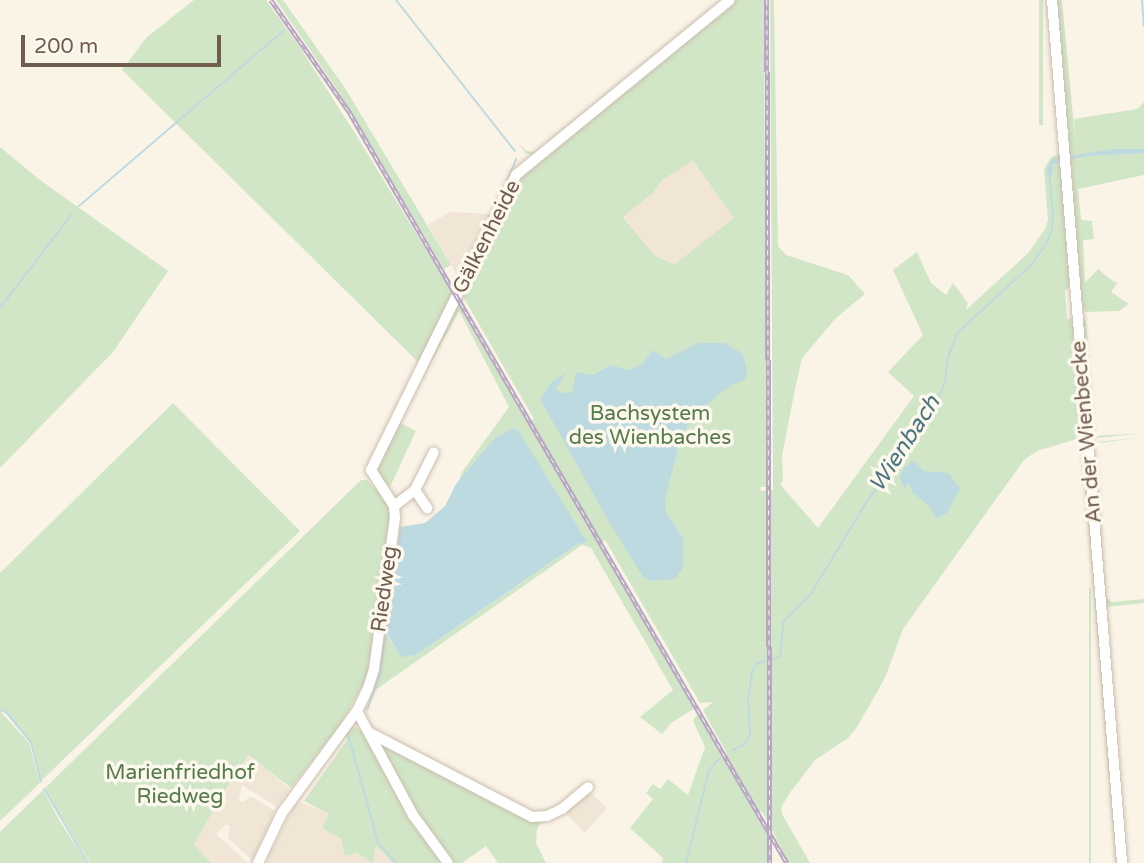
<!DOCTYPE html>
<html>
<head>
<meta charset="utf-8">
<style>
	body { margin:0 }
	#map { position:relative; width:1144px; height:863px; overflow:hidden; background:#faf4e7; font-family:"Varela Round",sans-serif }
	div>[style] { position:absolute }
	.residential>* { inset:0; background:#f1e6d6 }
	.green>* { inset:0; background:#d1e6c7; transform-origin:0 0 }
	.water>* { inset:0; background:#bedae1 }
	.stream>* { height:2px; margin:-1px; padding:0 1px; transform-origin:1px; border-radius:1px; background:#bedae1 }
	.roads { filter:drop-shadow(0 0 2px #cbbdae) drop-shadow(0 0 2px #cbbdae) }
	.minor>* { height:10px; margin:-5px; padding:0 5px; transform-origin:5px; border-radius:5px; background:#fff }
	.rail>* { height:4.5px; margin-top:-2.25px; transform-origin:0; background:repeating-linear-gradient(90deg,#fdf8ed 0 5px,#b8a7c2 0 10px); box-sizing:border-box; border-block:2px solid #b8a7c2 }
	span { translate:-50% -50%; white-space:nowrap; text-align:center; line-height:1.15; -webkit-text-stroke:7px #fdf8ed; paint-order:stroke }
	.street-label { font-size:21px; color:#715d4e }
	.park-label { font-size:21px; color:#557a4b }
	.water-label { font-size:23px; color:#4b7481; font-style:italic }
	.scale { position:absolute; left:21px; top:35px; width:200px; height:32px; box-sizing:border-box; border:4px solid #715d4e; border-top:0; padding-left:9px; font-size:21px; line-height:24px; white-space:nowrap; color:#715d4e; -webkit-text-stroke:5px #fdf8ed; paint-order:stroke }
</style>
</head>
<body>
<div id="map">
	<div class="residential">
		<i style="clip-path:polygon(693px 161px,734px 218px,682px 266px,655px 256px,623px 216px,654px 192px,662px 180px)"></i>
		<i style="clip-path:polygon(450px 212px,490px 214px,461px 282px,428px 225px)"></i>
		<i style="clip-path:polygon(250px 755px,289px 788px,277px 807px,242px 785px,239px 800px,243px 802px,251px 796px,275px 811px,252px 860px,228px 838px,230px 826px,226px 824px,216px 834px,248px 863px,211px 863px,194px 844px,233px 775px)"></i>
		<i style="clip-path:polygon(587px 790px,607px 808px,585px 833px,563px 810px)"></i>
		<i style="clip-path:polygon(302px 803px,330px 814px,322px 828px,342px 840px,356px 853px,373px 863px,376px 844px,393px 863px,266px 863px,295px 804px)"></i>
	</div>
	<div class="green">
		<i style="clip-path:polygon(194px 0,266px 0,299px 46px,358px 138px,453px 294px,418px 362px,122px 70px,147px 37px)"></i>
		<i style="clip-path:polygon(276px 0,283px 0,345px 88px,451px 265px,444px 269px,338px 91px)"></i>
		<i style="clip-path:polygon(722px 0,726px 0,532px 155px,525px 153px,519px 143px,526px 151px,534px 152px,545px 144px)"></i>
		<i style="clip-path:polygon(evenodd,734px 0,764px 0,767px 487px,760px 487px,761px 491px,773px 490px,770px 0,774px 0,778px 246px,786px 255px,848px 275px,865px 294px,836px 318px,802px 358px,795px 389px,782px 456px,783px 481px,780px 484px,818px 528px,914px 396px,888px 372px,923px 335px,893px 270px,917px 252px,931px 283px,946px 295px,953px 283px,968px 303px,966px 310px,1029px 252px,1045px 229px,1048px 220px,1044px 169px,1051px 157px,1069px 151px,1056px 0,1062px 0,1076px 148px,1074px 119px,1137px 109px,1144px 102px,1144px 175px,1078px 189px,1081px 220px,1092px 221px,1094px 239px,1083px 240px,1085px 283px,1098px 269px,1114px 282px,1118px 282px,1111px 292px,1129px 304px,1119px 311px,1085px 312px,1071px 285px,1065px 291px,1067px 319px,1074px 317px,1083px 433px,1077px 439px,1037px 451px,1024px 460px,903px 629px,885px 678px,857px 727px,848px 738px,815px 760px,789px 794px,781px 808px,782px 814px,810px 863px,789px 863px,772px 830px,771px 802px,770px 824px,761px 811px,756px 814px,769px 837px,769px 863px,662px 863px,663px 858px,630px 828px,653px 799px,646px 793px,653px 784px,660px 789px,668px 779px,688px 795px,705px 747px,693px 721px,698px 713px,722px 757px,727px 754px,703px 710px,713px 702px,700px 703px,605px 540px,600px 544px,695px 708px,671px 723px,662px 734px,640px 717px,673px 690px,591px 548px,582px 545px,374px 691px,385px 631px,401px 656px,416px 655px,577px 545px,426px 526px,452px 500px,462px 472px,509px 407px,459px 311px,418px 386px,458px 301px,528px 422px,534px 419px,462px 295px,518px 176px,734px 0,693px 161px,734px 218px,675px 264px,655px 256px,623px 217px,654px 192px,662px 180px,693px 161px)"></i>
		<i style="left:1039px;top:0;width:4px;height:125px"></i>
		<i style="clip-path:polygon(0 147px,40px 180px,168px 271px,113px 352px,0 468px)"></i>
		<i style="clip-path:polygon(1086px 319px,1094px 436px,1144px 433px,1097px 438px,1091px 433px,1081px 322px)"></i>
		<i style="clip-path:polygon(173px 403px,300px 531px,41px 781px,31px 742px,7px 713px,0 709px,0 573px)"></i>
		<i style="clip-path:polygon(400px 423px,416px 431px,390px 487px,379px 476px,378px 468px)"></i>
		<i style="clip-path:polygon(1144px 437px,1099px 443px,1094px 447px,1106px 598px,1112px 602px,1144px 599px,1144px 603px,1106px 607px,1126px 863px,1091px 446px,1096px 442px)"></i>
		<i style="clip-path:polygon(1082px 446px,1084px 447px,1119px 863px,1116px 863px)"></i>
		<i style="clip-path:polygon(361px 480px,367px 480px,388px 502px,390px 515px,367px 678px,340px 725px,291px 788px,249px 755px,233px 776px,194px 844px,211px 863px,90px 863px,44px 789px)"></i>
		<i style="left:1089px;top:588px;width:2px;height:276px"></i>
		<i style="clip-path:polygon(0 711px,29px 743px,40px 783px,0 821px)"></i>
		<i style="clip-path:polygon(354px 726px,368px 735px,445px 863px,393px 863px,376px 845px,373px 863px,356px 853px,345px 856px,341px 839px,322px 828px,329px 814px,304px 801px,347px 740px,345px 733px)"></i>
		<i style="clip-path:polygon(375px 738px,544px 818px,537px 829px,536px 843px,546px 863px,498px 863px,486px 846px,462px 863px,450px 863px,415px 814px)"></i>
		<i style="clip-path:polygon(43px 790px,61px 823px,87px 863px,0 863px,0 832px)"></i>
	</div>
	<div class="water">
		<i style="clip-path:polygon(1113px 149px,1144px 149px,1144px 153px,1086px 156px,1053px 164px,1052px 175px,1047px 175px,1047px 168px,1052px 159px)"></i>
		<i style="clip-path:polygon(698px 343px,725px 343px,743px 354px,747px 371px,745px 380px,733px 384px,716px 397px,696px 414px,682px 434px,665px 499px,666px 512px,683px 539px,683px 568px,675px 579px,652px 581px,643px 577px,609px 522px,540px 399px,553px 381px,566px 373px,556px 389px,561px 393px,572px 392px,576px 372px,593px 375px,610px 365px,629px 370px,642px 364px,653px 350px,666px 359px)"></i>
		<i style="clip-path:polygon(512px 428px,518px 430px,587px 542px,578px 544px,416px 655px,401px 657px,386px 631px,400px 527px,425px 523px,445px 506px,456px 484px,483px 452px,494px 439px)"></i>
		<i style="clip-path:polygon(914px 460px,923px 471px,948px 473px,960px 488px,947px 513px,936px 518px,929px 506px,912px 492px,909px 483px,904px 488px,900px 477px,904px 467px)"></i>
	</div>
	<div class="stream">
		<i style="left:396px;top:0;width:192px;rotate:51.8deg"></i>
		<i style="left:1142px;top:0;width:26px;rotate:86deg"></i>
		<i style="left:506px;top:184px;width:27px;rotate:-68deg"></i>
		<i style="left:79px;top:206px;width:270px;rotate:-40.6deg"></i>
		<i style="left:0;top:308px;width:117px;rotate:-52.6deg"></i>
		<i style="left:773px;top:659px;width:7px;rotate:-16deg"></i>
		<i style="left:780px;top:657px;width:36px;rotate:-84deg"></i>
		<i style="left:784px;top:621px;width:37px;rotate:-45deg"></i>
		<i style="left:810px;top:595px;width:108px;rotate:-58.7deg"></i>
		<i style="left:866px;top:503px;width:124px;rotate:-55.2deg"></i>
		<i style="left:937px;top:401px;width:21px;rotate:-67deg"></i>
		<i style="left:945px;top:382px;width:25px;rotate:-83deg"></i>
		<i style="left:948px;top:357px;width:26px;rotate:-69deg"></i>
		<i style="left:957px;top:333px;width:100px;rotate:-42.6deg"></i>
		<i style="left:1031px;top:265px;width:26px;rotate:-54deg"></i>
		<i style="left:1046px;top:244px;width:16px;rotate:-68deg"></i>
		<i style="left:1052px;top:229px;width:17px;rotate:-87deg"></i>
		<i style="left:1053px;top:212px;width:37px;rotate:-96deg"></i>
		<i style="left:0;top:710px;width:8px;rotate:23deg"></i>
		<i style="left:7px;top:713px;width:38px;rotate:51deg"></i>
		<i style="left:31px;top:743px;width:40px;rotate:75.6deg"></i>
		<i style="left:367px;top:710px;width:38px;rotate:-70deg"></i>
		<i style="left:380px;top:674px;width:41px;rotate:-81.7deg"></i>
		<i style="left:349px;top:737px;width:110px;rotate:74.7deg"></i>
		<i style="left:378px;top:843px;width:27px;rotate:48deg"></i>
		<i style="left:733px;top:750px;width:13px;rotate:-27deg"></i>
		<i style="left:745px;top:744px;width:11px;rotate:-63deg"></i>
		<i style="left:750px;top:734px;width:33px;rotate:-93deg"></i>
		<i style="left:748px;top:701px;width:29px;rotate:-82deg"></i>
		<i style="left:752px;top:672px;width:9px;rotate:-63deg"></i>
		<i style="left:756px;top:664px;width:10px;rotate:-17deg"></i>
		<i style="left:44px;top:789px;width:86px;rotate:59.3deg"></i>
		<i style="left:686px;top:863px;width:96px;rotate:-76.1deg"></i>
		<i style="left:709px;top:770px;width:16px;rotate:-47deg"></i>
	</div>
	<div class="roads">
		<div class="minor">
			<i style="left:1052px;top:0;width:866px;rotate:85.36deg"></i>
			<i style="left:415px;top:490px;width:22px;rotate:56deg"></i>
			<i style="left:394px;top:506px;width:26px;rotate:-37deg"></i>
			<i style="left:415px;top:490px;width:42px;rotate:-63.4deg"></i>
			<i style="left:357px;top:711px;width:118px;rotate:61.7deg"></i>
			<i style="left:413px;top:815px;width:59px;rotate:53.9deg"></i>
			<i style="left:370px;top:733px;width:182px;rotate:27.4deg"></i>
			<i style="left:532px;top:817px;width:15px;rotate:-4deg"></i>
			<i style="left:547px;top:816px;width:17px;rotate:-25deg"></i>
			<i style="left:562px;top:809px;width:34px;rotate:-40deg"></i>
			<i style="left:258px;top:863px;width:55px;rotate:-64.4deg"></i>
			<i style="left:282px;top:813px;width:127px;rotate:-53.7deg"></i>
			<i style="left:357px;top:711px;width:25px;rotate:-64deg"></i>
			<i style="left:368px;top:688px;width:20px;rotate:-72deg"></i>
			<i style="left:374px;top:669px;width:152px;rotate:-82.1deg"></i>
			<i style="left:395px;top:518px;width:12px;rotate:-95deg"></i>
			<i style="left:394px;top:506px;width:43px;rotate:-122.6deg"></i>
			<i style="left:371px;top:470px;width:329px;rotate:-63.8deg"></i>
			<i style="left:516px;top:175px;width:276px;rotate:-39.3deg"></i>
		</div>
	</div>
	<div class="rail">
		<i style="left:271px;top:0;width:138px;rotate:55deg"></i>
		<i style="left:350px;top:113px;width:868px;rotate:59.77deg"></i>
		<i style="left:767px;top:0;width:863px;rotate:89.8deg"></i>
	</div>
	<div class="street-label">
		<span style="left:487px;top:237px;rotate:-63deg">Gälkenheide</span>
		<span style="left:1087px;top:432px;rotate:-95deg">An der Wienbecke</span>
		<span style="left:385px;top:589px;rotate:-82deg">Riedweg</span>
	</div>
	<div class="park-label">
		<span style="left:650px;top:426px">Bachsystem<br>des Wienbaches</span>
		<span style="left:180px;top:785px">Marienfriedhof<br>Riedweg</span>
	</div>
	<div class="water-label">
		<span style="left:905px;top:444px;rotate:-57deg">Wienbach</span>
	</div>
	<div class="scale">200 m</div>
</div>
</body>
</html>
